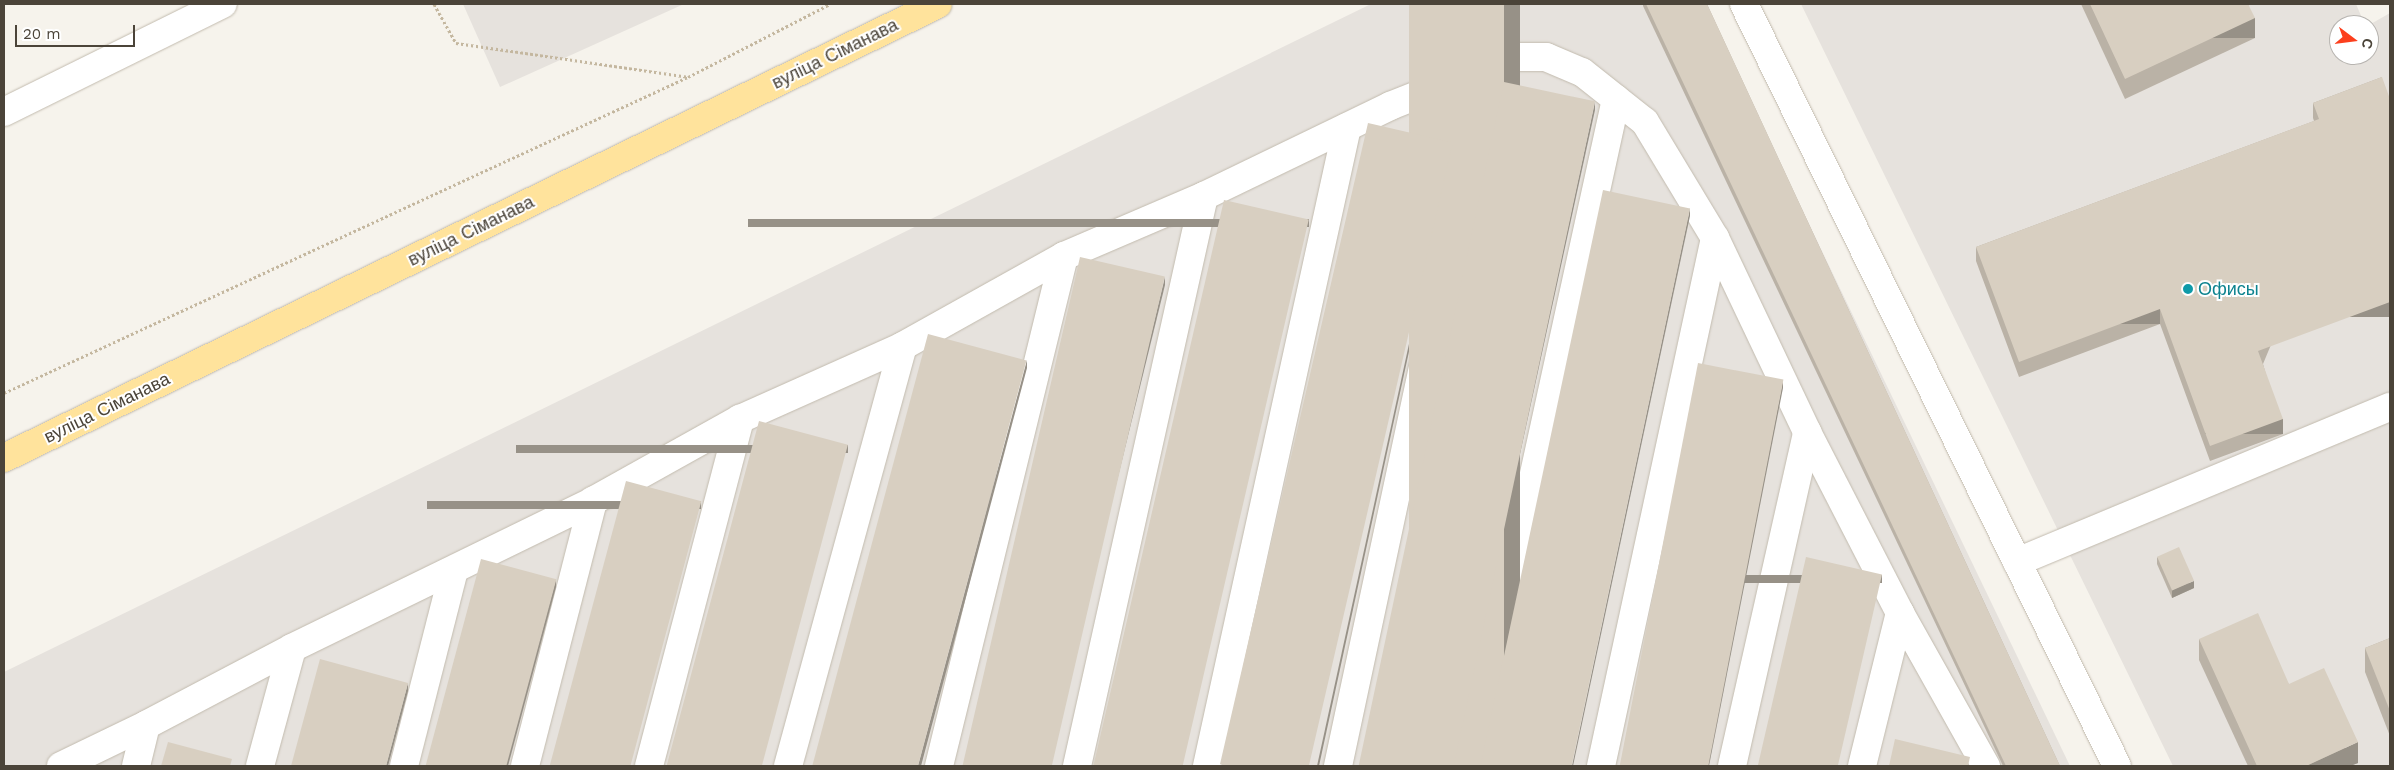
<!DOCTYPE html>
<html>
<head>
<meta charset="utf-8">
<style>
	body { margin:0 }
	#map { position:relative; width:2394px; height:770px; overflow:hidden; background:#f6f3ec; font-family:"Work Sans",sans-serif }
	div>[style] { position:absolute }
	.industrial>* { inset:0; background:#e6e2dd }
	.path>* { height:3px; margin-top:-1.5px; transform-origin:0; background:repeating-linear-gradient(90deg,#c4b79f 0 2.5px,transparent 0 5px) }
	.roads { filter:drop-shadow(0 0 1px #c2bbae) drop-shadow(0 0 1px #c2bbae) }
	.minor>* { height:28px; margin:-14px; padding:0 14px; transform-origin:14px; border-radius:14px; background:#fff }
	.major>* { height:28px; margin:-14px; padding:0 14px; transform-origin:14px; border-radius:14px; background:#ffe39c }
	.wall>* { inset:0; background:#bab2a6 }
	.shaded-wall>* { inset:0; background:#979187; transform-origin:0 0 }
	.building>* { inset:0; background:#d8cfc1; transform-origin:0 0 }
	.dots>* { width:14px; height:14px; translate:-50% -50%; box-sizing:border-box; border:2px solid #fff; border-radius:50% }
	span { translate:-50% -50%; white-space:nowrap; text-align:center; line-height:1.15; -webkit-text-stroke:4px #fff; paint-order:stroke }
	.street-label { font-size:18px; color:#4b4439 }
	.culture-label { font-size:18px; color:#0d838f }
	.left { translate:0 -50%; text-align:left }
	.frame { position:absolute; inset:0; border:5px solid #4b4439; pointer-events:none }
	.north { position:absolute; left:2329px; top:15px; width:50px; height:50px; box-sizing:border-box; background:#fff; border:1px solid #b7b4b0; border-radius:50%; rotate:105deg; font-size:14px; font-weight:700; line-height:20px; text-align:center; color:#4b4439 }
	.north::after { content:''; display:block; margin:auto; width:18px; height:22px; background:#fc3f1d; clip-path:polygon(50% 0,100% 100%,50% 72%,0 100%) }
	.scale { position:absolute; left:15px; top:25px; width:120px; height:22px; box-sizing:border-box; border:2px solid #4b4439; border-top:0; padding-left:6px; font-size:15px; line-height:18px; white-space:nowrap; color:#4b4439; -webkit-text-stroke:4px #fff; paint-order:stroke }
</style>
</head>
<body>
<div id="map">
	<div class="industrial">
		<i style="clip-path:polygon(463px 4px,684px 4px,500px 87px)"></i>
		<i style="clip-path:polygon(1371px 4px,1703px 4px,2070px 766px,4px 766px,4px 672px)"></i>
		<i style="clip-path:polygon(1801px 4px,2356px 4px,2365px 25px,2339px 25px,2339px 55px,2369px 55px,2369px 25px,2390px 13px,2390px 766px,2173px 766px)"></i>
	</div>
	<div class="path">
		<i style="left:434px;top:4px;width:45px;rotate:60.6deg"></i>
		<i style="left:456px;top:43px;width:234px;rotate:8.3deg"></i>
		<i style="left:4px;top:393px;width:753px;rotate:-24.8deg"></i>
		<i style="left:688px;top:77px;width:160px;rotate:-27.2deg"></i>
	</div>
	<div class="roads">
		<div class="minor">
			<i style="left:1744px;top:4px;width:848px;rotate:63.92deg"></i>
			<i style="left:4px;top:112px;width:244px;rotate:-26.3deg"></i>
			<i style="left:2017px;top:562px;width:404px;rotate:-22.6deg"></i>
			<i style="left:61px;top:766px;width:94px;rotate:-25.8deg"></i>
			<i style="left:146px;top:725px;width:165px;rotate:-27.8deg"></i>
			<i style="left:292px;top:648px;width:335px;rotate:-26deg"></i>
			<i style="left:593px;top:501px;width:168px;rotate:-29.2deg"></i>
			<i style="left:740px;top:419px;width:179px;rotate:-24.1deg"></i>
			<i style="left:903px;top:346px;width:184px;rotate:-29.2deg"></i>
			<i style="left:1064px;top:256px;width:152px;rotate:-23.2deg"></i>
			<i style="left:1204px;top:196px;width:207px;rotate:-25.8deg"></i>
			<i style="left:1390px;top:106px;width:132px;rotate:-21.7deg"></i>
			<i style="left:1513px;top:57px;width:33px"></i>
			<i style="left:1546px;top:57px;width:39px;rotate:23deg"></i>
			<i style="left:1582px;top:72px;width:80px;rotate:38.4deg"></i>
			<i style="left:1645px;top:122px;width:135px;rotate:58.9deg"></i>
			<i style="left:1715px;top:238px;width:215px;rotate:64.6deg"></i>
			<i style="left:1807px;top:432px;width:203px;rotate:62.8deg"></i>
			<i style="left:1900px;top:613px;width:176px;rotate:60.7deg"></i>
			<i style="left:136px;top:766px;width:42px;rotate:-76.3deg"></i>
			<i style="left:260px;top:766px;width:122px;rotate:-74.8deg"></i>
			<i style="left:404px;top:766px;width:202px;rotate:-75.7deg"></i>
			<i style="left:525px;top:766px;width:274px;rotate:-75.6deg"></i>
			<i style="left:649px;top:766px;width:359px;rotate:-75.3deg"></i>
			<i style="left:788px;top:766px;width:435px;rotate:-74.7deg"></i>
			<i style="left:939px;top:766px;width:525px;rotate:-76.23deg"></i>
			<i style="left:1077px;top:766px;width:584px;rotate:-77.44deg"></i>
			<i style="left:1207px;top:766px;width:654px;rotate:-77.64deg"></i>
			<i style="left:1338px;top:766px;width:715px;rotate:-77.97deg"></i>
			<i style="left:1470px;top:766px;width:683px;rotate:-77.65deg"></i>
			<i style="left:1601px;top:766px;width:540px;rotate:-77.82deg"></i>
			<i style="left:1732px;top:766px;width:342px;rotate:-77.3deg"></i>
			<i style="left:1862px;top:766px;width:158px;rotate:-76.1deg"></i>
		</div>
		<div class="major">
			<i style="left:4px;top:458px;width:1038px;rotate:-25.92deg"></i>
		</div>
	</div>
	<div class="wall">
		<i style="clip-path:polygon(1643px 4px,1707px 4px,2060px 766px,2003px 766px,1643px 6px)"></i>
		<i style="clip-path:polygon(2081px 4px,2248px 4px,2255px 38px,2125px 99px)"></i>
		<i style="clip-path:polygon(2382px 77px,2263px 364px,2283px 434px,2210px 461px,2160px 324px,2019px 377px,1976px 261px,1976px 247px,2314px 121px,2313px 118px,2313px 103px)"></i>
		<i style="clip-path:polygon(2157px 557px,2194px 588px,2172px 598px,2157px 564px)"></i>
		<i style="clip-path:polygon(2390px 638px,2390px 736px,2365px 672px,2365px 648px)"></i>
		<i style="clip-path:polygon(2199px 639px,2289px 684px,2358px 763px,2350px 766px,2248px 766px,2199px 660px)"></i>
	</div>
	<div class="shaded-wall">
		<i style="left:1504px;top:4px;width:16px;height:1678px"></i>
		<i style="left:2255px;top:18px;width:20px;height:144px;rotate:90deg"></i>
		<i style="clip-path:polygon(1595px 102px,1595px 110px,1452px 766px,1451px 766px)"></i>
		<i style="clip-path:polygon(1453px 142px,1453px 149px,1319px 766px,1317px 766px)"></i>
		<i style="clip-path:polygon(1690px 208px,1690px 216px,1573px 766px,1572px 766px)"></i>
		<i style="left:1309px;top:219px;width:8px;height:561px;rotate:90deg"></i>
		<i style="clip-path:polygon(1165px 277px,1165px 285px,1047px 766px,1046px 766px)"></i>
		<i style="left:2390px;top:302px;width:15px;height:141px;rotate:90deg"></i>
		<i style="left:2160px;top:309px;width:15px;height:151px;rotate:90deg"></i>
		<i style="clip-path:polygon(1027px 360px,1027px 368px,921px 766px,918px 766px)"></i>
		<i style="clip-path:polygon(1783px 380px,1783px 388px,1709px 766px,1707px 766px)"></i>
		<i style="left:2283px;top:419px;width:15px;height:78px;rotate:90deg"></i>
		<i style="left:848px;top:445px;width:8px;height:332px;rotate:90deg"></i>
		<i style="left:701px;top:501px;width:8px;height:274px;rotate:90deg"></i>
		<i style="left:1882px;top:575px;width:8px;height:196px;rotate:90deg"></i>
		<i style="clip-path:polygon(556px 579px,556px 587px,508px 766px,505px 766px)"></i>
		<i style="clip-path:polygon(2194px 581px,2194px 588px,2172px 598px,2172px 590px)"></i>
		<i style="clip-path:polygon(408px 683px,408px 691px,388px 766px,386px 766px)"></i>
		<i style="clip-path:polygon(2358px 742px,2358px 763px,2350px 766px,2306px 766px)"></i>
	</div>
	<div class="building">
		<i style="left:1409px;top:4px;width:95px;height:1572px"></i>
		<i style="clip-path:polygon(1646px 4px,1707px 4px,2060px 766px,2006px 766px)"></i>
		<i style="clip-path:polygon(2090px 4px,2248px 4px,2255px 18px,2125px 79px)"></i>
		<i style="clip-path:polygon(2382px 77px,2390px 99px,2390px 302px,2258px 351px,2283px 419px,2210px 446px,2160px 309px,2019px 362px,1976px 247px,2319px 119px,2313px 103px)"></i>
		<i style="left:1504px;top:82px;width:93px;height:700px;rotate:12deg"></i>
		<i style="left:1368px;top:123px;width:87px;height:658px;rotate:13deg"></i>
		<i style="left:1603px;top:190px;width:89px;height:589px;rotate:12deg"></i>
		<i style="left:1224px;top:200px;width:87px;height:581px;rotate:13deg"></i>
		<i style="left:1080px;top:257px;width:87px;height:524px;rotate:13deg"></i>
		<i style="left:928px;top:334px;width:102px;height:447px;rotate:15deg"></i>
		<i style="left:1698px;top:363px;width:87px;height:411px;rotate:11deg"></i>
		<i style="left:759px;top:421px;width:92px;height:357px;rotate:15deg"></i>
		<i style="left:626px;top:481px;width:78px;height:295px;rotate:15deg"></i>
		<i style="left:2179px;top:547px;width:37px;height:24px;rotate:66deg"></i>
		<i style="left:1806px;top:557px;width:78px;height:215px;rotate:13deg"></i>
		<i style="left:481px;top:559px;width:78px;height:214px;rotate:15deg"></i>
		<i style="clip-path:polygon(2258px 613px,2289px 684px,2324px 668px,2358px 742px,2306px 766px,2257px 766px,2199px 639px)"></i>
		<i style="clip-path:polygon(2390px 638px,2390px 711px,2365px 648px)"></i>
		<i style="clip-path:polygon(320px 659px,408px 683px,386px 766px,291px 766px)"></i>
		<i style="clip-path:polygon(1895px 739px,1970px 757px,1968px 766px,1889px 766px)"></i>
		<i style="clip-path:polygon(168px 742px,232px 759px,230px 766px,161px 766px)"></i>
	</div>
	<div class="dots">
		<i style="left:2188px;top:289px;background:#0f9aa8"></i>
	</div>
	<div class="street-label">
		<span style="left:835px;top:54px;rotate:-26deg">вуліца Сіманава</span>
		<span style="left:471px;top:231px;rotate:-26deg">вуліца Сіманава</span>
		<span style="left:107px;top:408px;rotate:-26deg">вуліца Сіманава</span>
	</div>
	<div class="culture-label">
		<span class="left" style="left:2198px;top:289px">Офисы</span>
	</div>
	<div class="frame"></div>
	<div class="north">С</div>
	<div class="scale">20 m</div>
</div>
</body>
</html>
